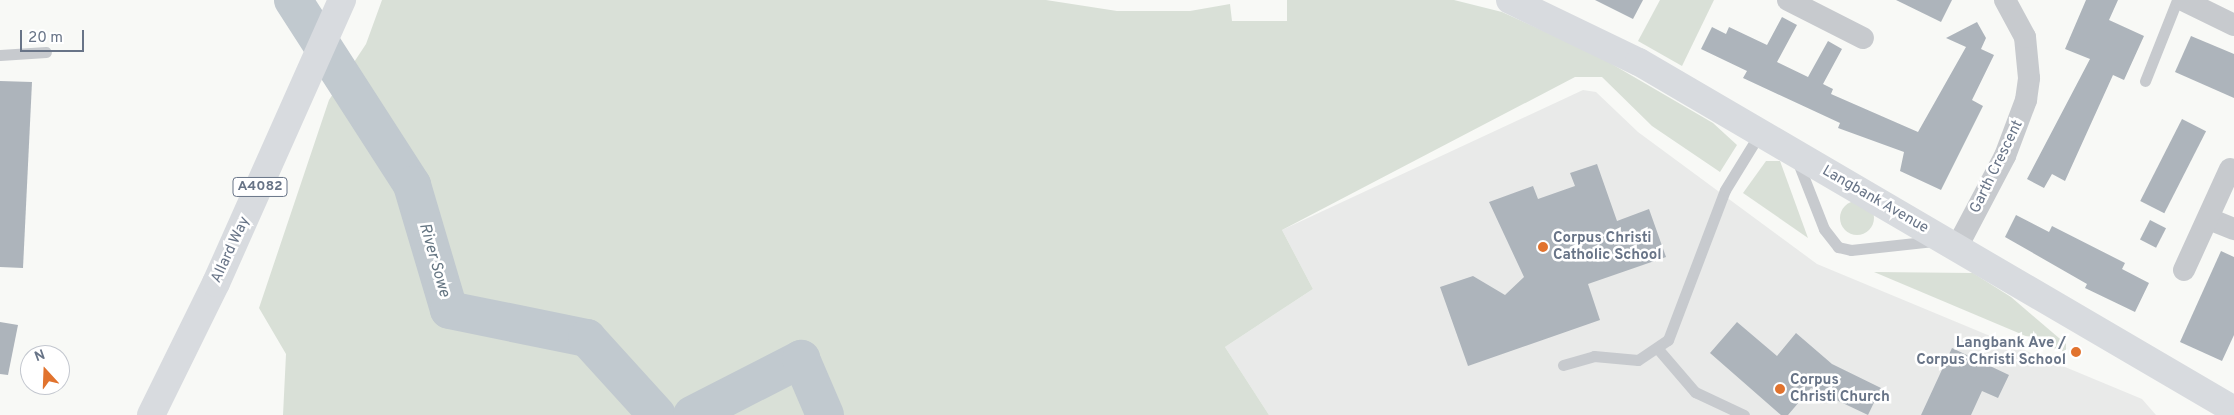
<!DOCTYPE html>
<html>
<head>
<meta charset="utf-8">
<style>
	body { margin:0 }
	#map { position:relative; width:2234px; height:415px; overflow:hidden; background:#f8f9f6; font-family:Overpass,sans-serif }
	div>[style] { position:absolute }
	.built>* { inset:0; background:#e9eae9 }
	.green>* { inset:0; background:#d9e0d7 }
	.round { border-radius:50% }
	.river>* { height:38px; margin:-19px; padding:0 19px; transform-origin:19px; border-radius:19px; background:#c1c9cf }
	.building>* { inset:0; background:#adb4bb; transform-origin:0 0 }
	.lane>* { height:11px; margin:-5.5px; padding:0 5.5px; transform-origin:5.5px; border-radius:5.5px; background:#c7cace }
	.street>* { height:22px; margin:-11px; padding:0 11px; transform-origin:11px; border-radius:11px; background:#c7cace }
	.secondary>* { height:28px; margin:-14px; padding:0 14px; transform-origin:14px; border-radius:14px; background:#d8dbdf }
	.primary>* { height:28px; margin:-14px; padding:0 14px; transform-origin:14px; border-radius:14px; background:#d8dbdf }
	.dots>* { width:14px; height:14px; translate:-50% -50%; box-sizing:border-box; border:2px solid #fff; border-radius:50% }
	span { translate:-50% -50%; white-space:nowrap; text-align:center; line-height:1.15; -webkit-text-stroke:5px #fff; paint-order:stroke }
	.shield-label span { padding:1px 4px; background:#fff; border:1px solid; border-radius:4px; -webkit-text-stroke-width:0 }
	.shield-label { font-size:14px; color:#687487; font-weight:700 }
	.street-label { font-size:15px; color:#687487 }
	.poi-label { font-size:15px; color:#687487; font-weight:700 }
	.left { translate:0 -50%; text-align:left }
	.right { translate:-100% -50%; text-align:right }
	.water-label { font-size:16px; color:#647582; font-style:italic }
	.north { position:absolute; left:20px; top:345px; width:50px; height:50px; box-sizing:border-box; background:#fff; border:1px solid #c3c7cf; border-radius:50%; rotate:340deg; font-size:14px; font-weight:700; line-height:20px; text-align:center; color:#687487 }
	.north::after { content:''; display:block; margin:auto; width:18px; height:22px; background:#e1732e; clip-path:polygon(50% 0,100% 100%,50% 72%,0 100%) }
	.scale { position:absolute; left:20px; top:30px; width:64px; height:22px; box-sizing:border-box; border:2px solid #687487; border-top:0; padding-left:6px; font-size:15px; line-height:18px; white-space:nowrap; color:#687487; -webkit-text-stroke:4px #fff; paint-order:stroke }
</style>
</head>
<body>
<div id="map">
	<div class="built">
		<i style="clip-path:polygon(1583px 90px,1596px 92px,1638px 132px,1817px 264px,2142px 399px,2156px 415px,1269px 415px,1225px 347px,1313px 289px,1282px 230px)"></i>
	</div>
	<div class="green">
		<i style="clip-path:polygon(382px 0,1046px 0,1117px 11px,1190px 11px,1230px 4px,1232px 21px,1287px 21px,1287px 0,1454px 0,1502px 12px,1598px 56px,1713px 123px,1737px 145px,1720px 172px,1652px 126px,1602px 77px,1575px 77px,1282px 230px,1313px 289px,1225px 347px,1269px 415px,283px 415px,286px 354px,259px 308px,329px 100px,366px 44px)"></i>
		<i style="clip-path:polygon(1660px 0,1714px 0,1682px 66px,1638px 41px)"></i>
		<i style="clip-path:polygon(1766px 161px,1780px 161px,1808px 238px,1743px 193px)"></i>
		<i class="round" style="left:1840px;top:201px;width:34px;height:34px"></i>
		<i style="clip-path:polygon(1874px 272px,1973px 273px,2011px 297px,2066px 344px,2066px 353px)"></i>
	</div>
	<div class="river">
		<i style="left:293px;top:0;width:220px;rotate:57.2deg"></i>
		<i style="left:412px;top:185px;width:130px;rotate:73.5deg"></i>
		<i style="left:449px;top:310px;width:141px;rotate:11.5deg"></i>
		<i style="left:587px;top:338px;width:104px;rotate:47.7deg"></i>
		<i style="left:692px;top:415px;width:123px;rotate:-27.2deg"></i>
		<i style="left:801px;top:359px;width:61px;rotate:66.8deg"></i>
	</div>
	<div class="building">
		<i style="clip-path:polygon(1595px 0,1643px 0,1633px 19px)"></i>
		<i style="clip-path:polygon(1896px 0,1952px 0,1941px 22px)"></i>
		<i style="clip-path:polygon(2086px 0,2118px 0,2109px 20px,2144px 36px,2124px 80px,2113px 75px,2065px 181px,2052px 174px,2044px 188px,2027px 179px,2090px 59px,2065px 49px)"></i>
		<i style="clip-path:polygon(1782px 17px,1797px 25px,1777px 62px,1808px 77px,1828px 41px,1842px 49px,1823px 84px,1833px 89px,1831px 94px,1918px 132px,1966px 47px,1946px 38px,1977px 22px,1986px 38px,1981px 49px,1994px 55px,1972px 100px,1983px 106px,1941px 190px,1900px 171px,1904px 152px,1838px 128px,1840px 123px,1743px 78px,1747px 71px,1701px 49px,1712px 27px,1726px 34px,1729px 27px,1767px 45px)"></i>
		<i style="clip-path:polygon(2191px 36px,2234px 54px,2234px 98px,2175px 72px)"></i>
		<i style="clip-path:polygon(0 81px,32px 82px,23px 268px,0 267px)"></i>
		<i style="left:2182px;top:119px;width:27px;height:92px;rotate:27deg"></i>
		<i style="clip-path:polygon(1597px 164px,1617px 221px,1649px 209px,1666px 257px,1588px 284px,1600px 320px,1468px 366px,1440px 287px,1473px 276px,1505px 295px,1524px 277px,1489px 202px,1533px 186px,1538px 199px,1575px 186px,1570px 173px)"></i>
		<i style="clip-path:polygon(2016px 215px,2049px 232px,2052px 226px,2125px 263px,2122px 269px,2149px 283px,2135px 312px,2085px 288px,2087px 284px,2005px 237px)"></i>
		<i style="left:2150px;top:220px;width:18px;height:22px;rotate:27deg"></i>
		<i style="clip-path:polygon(2221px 251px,2234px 257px,2234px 335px,2222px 361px,2180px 342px)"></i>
		<i style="clip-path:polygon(0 322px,18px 325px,8px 375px,0 374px)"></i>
		<i style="clip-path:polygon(1737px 322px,1777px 356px,1796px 333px,1832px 364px,1881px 388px,1868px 415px,1811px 388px,1788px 415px,1781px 415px,1710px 353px)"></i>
		<i style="clip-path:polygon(1952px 348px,2009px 375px,1998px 398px,1982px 391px,1971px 415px,1921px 415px)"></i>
	</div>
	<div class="lane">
		<i style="left:0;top:55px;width:46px;rotate:-3.7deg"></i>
		<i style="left:2145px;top:81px;width:87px;rotate:-68.4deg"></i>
		<i style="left:1797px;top:160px;width:74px;rotate:68.6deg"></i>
		<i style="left:1824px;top:229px;width:23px;rotate:52deg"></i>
		<i style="left:1838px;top:247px;width:13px;rotate:13deg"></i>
		<i style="left:1851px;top:250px;width:83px;rotate:-6.2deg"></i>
		<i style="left:1658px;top:349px;width:57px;rotate:49.3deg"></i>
		<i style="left:1695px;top:392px;width:54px;rotate:25.1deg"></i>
		<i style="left:1563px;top:365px;width:32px;rotate:-16deg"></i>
		<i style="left:1594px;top:356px;width:44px;rotate:5.2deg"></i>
		<i style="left:1638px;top:360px;width:36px;rotate:-34deg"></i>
		<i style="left:1668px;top:340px;width:160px;rotate:-69.2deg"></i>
		<i style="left:1725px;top:190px;width:67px;rotate:-58.4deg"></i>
	</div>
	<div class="street">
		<i style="left:1788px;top:0;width:84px;rotate:26.9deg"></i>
		<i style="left:2183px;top:0;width:57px;rotate:26.1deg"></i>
		<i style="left:2209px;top:219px;width:27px;rotate:22deg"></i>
		<i style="left:1957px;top:247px;width:103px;rotate:-62.2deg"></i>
		<i style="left:2005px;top:156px;width:60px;rotate:-69.4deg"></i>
		<i style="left:2026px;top:100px;width:22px;rotate:-82deg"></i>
		<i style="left:2029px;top:78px;width:41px;rotate:-95.6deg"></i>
		<i style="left:2025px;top:37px;width:42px;rotate:-118.4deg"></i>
		<i style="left:2184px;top:270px;width:111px;rotate:-65.5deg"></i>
	</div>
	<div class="secondary">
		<i style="left:1510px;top:0;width:143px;rotate:25.7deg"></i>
		<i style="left:1639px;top:62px;width:689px;rotate:30.32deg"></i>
	</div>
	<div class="primary">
		<i style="left:151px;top:415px;width:147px;rotate:-63.8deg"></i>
		<i style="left:216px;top:283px;width:310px;rotate:-66deg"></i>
	</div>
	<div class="dots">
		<i style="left:1543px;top:247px;background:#e1732e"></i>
		<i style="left:2076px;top:352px;background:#e1732e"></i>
		<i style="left:1780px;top:389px;background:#e1732e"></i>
	</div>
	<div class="shield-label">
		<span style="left:260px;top:187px">A4082</span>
	</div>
	<div class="street-label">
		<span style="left:1997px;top:167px;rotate:-64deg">Garth Crescent</span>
		<span style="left:1875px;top:200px;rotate:30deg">Langbank Avenue</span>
		<span style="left:231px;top:250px;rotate:-65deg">Allard Way</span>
	</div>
	<div class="poi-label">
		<span class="left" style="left:1553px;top:247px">Corpus Christi<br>Catholic School</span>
		<span class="right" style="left:2066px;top:352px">Langbank Ave /<br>Corpus Christi School</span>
		<span class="left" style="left:1790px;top:389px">Corpus<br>Christi Church</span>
	</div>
	<div class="water-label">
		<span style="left:434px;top:260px;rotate:74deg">River Sowe</span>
	</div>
	<div class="north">N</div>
	<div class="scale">20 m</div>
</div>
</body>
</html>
